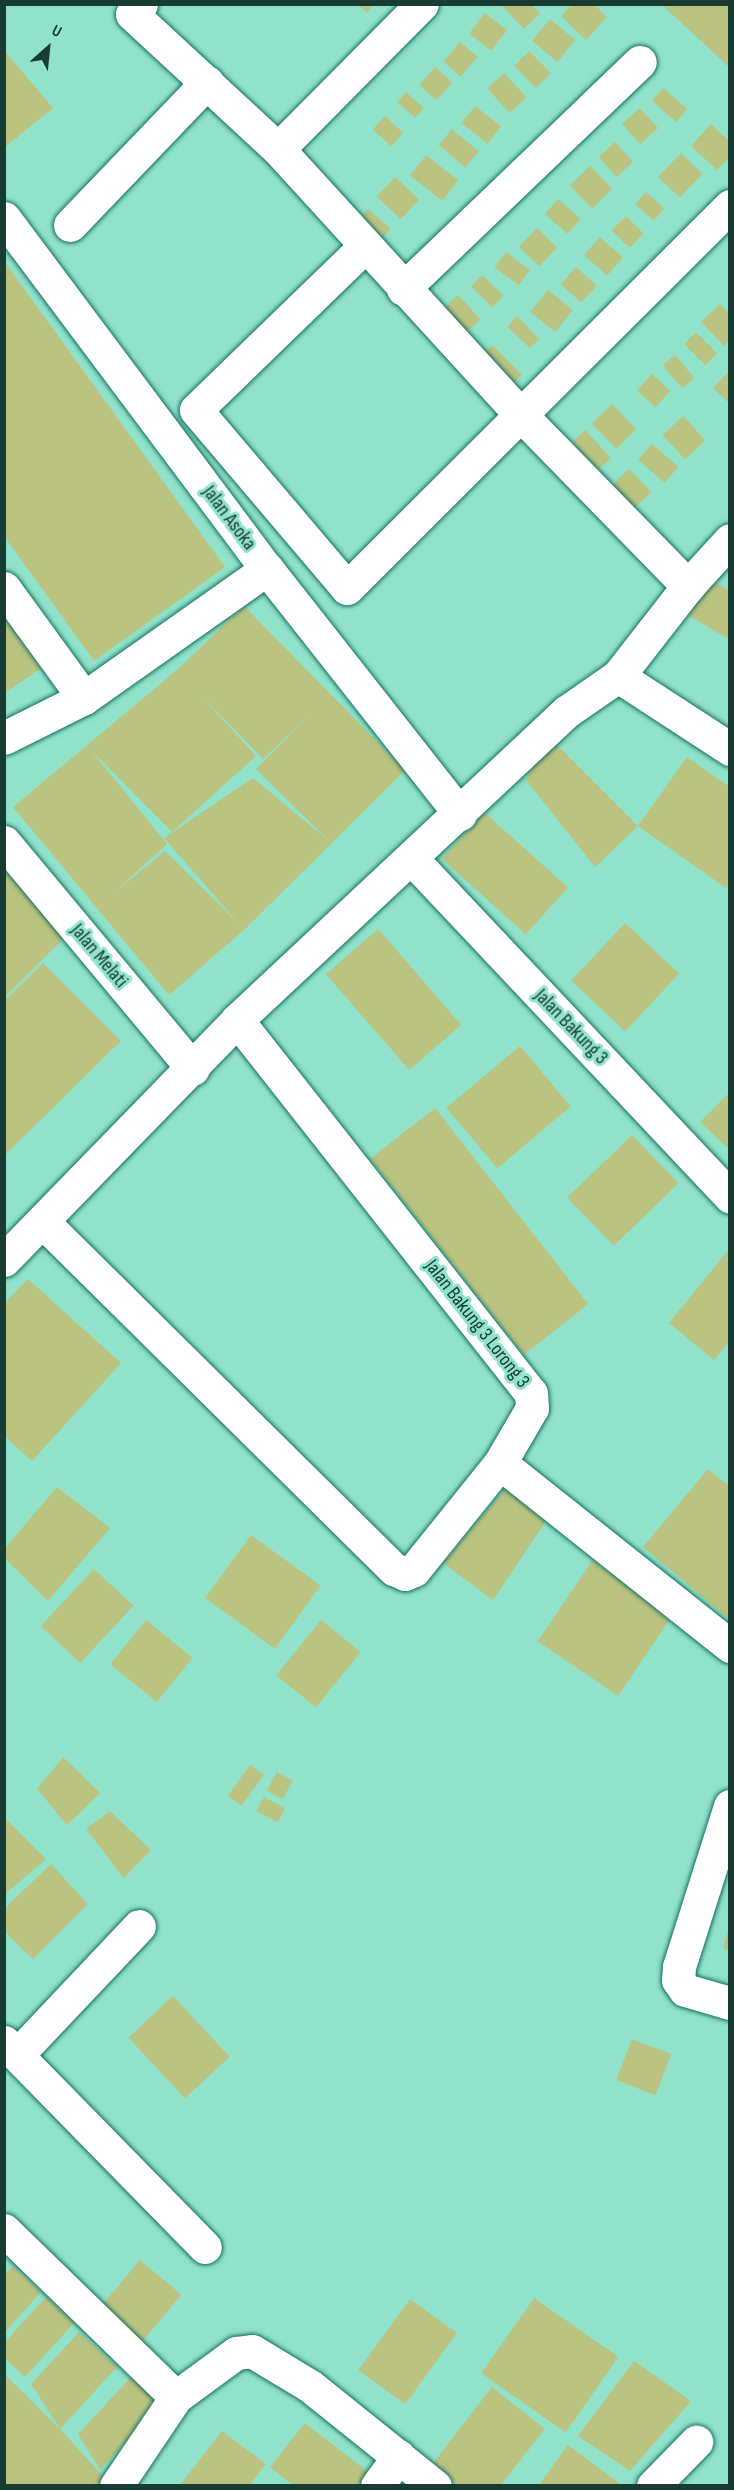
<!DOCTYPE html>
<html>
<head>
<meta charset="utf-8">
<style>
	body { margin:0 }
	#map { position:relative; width:734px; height:2490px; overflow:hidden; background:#90e2cb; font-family:"Sofia Sans Condensed",sans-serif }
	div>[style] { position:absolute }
	.building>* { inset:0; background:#bbc381; transform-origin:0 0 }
	.roads { filter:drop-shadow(0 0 2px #14705d) drop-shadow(0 0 2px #14705d) }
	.minor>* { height:33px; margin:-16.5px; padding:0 16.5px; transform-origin:16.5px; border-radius:16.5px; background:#fff }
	span { translate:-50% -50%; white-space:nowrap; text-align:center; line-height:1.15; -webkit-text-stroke:6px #90e2cb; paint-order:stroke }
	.street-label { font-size:20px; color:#183b32 }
	.frame { position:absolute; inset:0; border:6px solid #183b32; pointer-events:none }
	.north { position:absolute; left:18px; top:18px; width:60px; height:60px; -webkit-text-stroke:4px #90e2cb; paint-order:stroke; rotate:27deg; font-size:16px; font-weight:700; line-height:24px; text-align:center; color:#183b32 }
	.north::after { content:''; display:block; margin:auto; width:21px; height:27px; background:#183b32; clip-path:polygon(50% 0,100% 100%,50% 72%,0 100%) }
</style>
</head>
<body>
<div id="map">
	<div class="building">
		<i style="clip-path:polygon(357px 4px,374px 4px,367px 13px)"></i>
		<i style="clip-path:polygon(500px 4px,531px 4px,540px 14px,524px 29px)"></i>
		<i style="clip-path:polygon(572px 4px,594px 4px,607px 17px,586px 40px,561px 16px)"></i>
		<i style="clip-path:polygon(661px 4px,730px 4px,730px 68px)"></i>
		<i style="left:485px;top:13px;width:28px;height:26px;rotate:38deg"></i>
		<i style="left:550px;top:19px;width:33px;height:28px;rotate:40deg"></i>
		<i style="left:460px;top:42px;width:23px;height:26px;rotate:40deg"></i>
		<i style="clip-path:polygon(4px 50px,53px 108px,4px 148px)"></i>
		<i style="left:529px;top:51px;width:31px;height:21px;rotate:45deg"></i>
		<i style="left:435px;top:67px;width:23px;height:24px;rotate:41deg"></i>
		<i style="left:504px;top:73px;width:33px;height:23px;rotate:47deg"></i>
		<i style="left:663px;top:88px;width:32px;height:17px;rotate:41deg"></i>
		<i style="left:406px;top:92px;width:24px;height:13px;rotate:42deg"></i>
		<i style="left:475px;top:106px;width:33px;height:22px;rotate:38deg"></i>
		<i style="left:640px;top:108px;width:27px;height:24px;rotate:48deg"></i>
		<i style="left:385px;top:116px;width:25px;height:18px;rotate:43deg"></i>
		<i style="clip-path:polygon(711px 124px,730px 142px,730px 157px,717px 170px,691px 146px)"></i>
		<i style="left:452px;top:129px;width:35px;height:21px;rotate:40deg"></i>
		<i style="left:615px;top:142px;width:27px;height:22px;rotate:48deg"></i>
		<i style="left:681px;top:153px;width:30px;height:33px;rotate:44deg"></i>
		<i style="left:426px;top:155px;width:41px;height:26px;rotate:38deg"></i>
		<i style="left:590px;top:166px;width:32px;height:28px;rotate:46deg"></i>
		<i style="left:395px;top:177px;width:33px;height:27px;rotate:43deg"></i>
		<i style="left:646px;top:192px;width:25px;height:16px;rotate:42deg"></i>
		<i style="left:558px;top:199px;width:30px;height:20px;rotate:41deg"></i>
		<i style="left:368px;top:209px;width:30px;height:21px;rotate:41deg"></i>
		<i style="left:626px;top:216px;width:25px;height:20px;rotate:45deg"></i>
		<i style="left:537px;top:228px;width:28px;height:26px;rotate:44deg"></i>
		<i style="left:600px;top:237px;width:31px;height:24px;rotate:42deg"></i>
		<i style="left:506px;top:252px;width:30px;height:19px;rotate:37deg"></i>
		<i style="clip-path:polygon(4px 261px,225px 567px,94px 661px,4px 536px)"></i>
		<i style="left:576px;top:267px;width:28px;height:23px;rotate:42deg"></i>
		<i style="left:482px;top:275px;width:30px;height:16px;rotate:44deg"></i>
		<i style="left:548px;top:290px;width:32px;height:28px;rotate:39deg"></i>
		<i style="left:458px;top:295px;width:33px;height:26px;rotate:47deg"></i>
		<i style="clip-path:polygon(720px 304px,730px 314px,730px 340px,724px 346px,701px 322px)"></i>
		<i style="clip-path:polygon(517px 316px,539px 339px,530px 348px,507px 327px)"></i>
		<i style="left:696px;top:332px;width:30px;height:17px;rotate:45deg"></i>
		<i style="left:492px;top:345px;width:42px;height:21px;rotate:45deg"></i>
		<i style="left:675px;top:355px;width:30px;height:16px;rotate:50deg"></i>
		<i style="clip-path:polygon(730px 370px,730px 404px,713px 388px)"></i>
		<i style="left:652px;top:374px;width:25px;height:22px;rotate:43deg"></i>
		<i style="left:612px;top:404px;width:35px;height:28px;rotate:46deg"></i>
		<i style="left:683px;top:416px;width:33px;height:28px;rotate:47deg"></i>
		<i style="left:585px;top:430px;width:38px;height:26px;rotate:47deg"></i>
		<i style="left:652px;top:444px;width:35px;height:21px;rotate:41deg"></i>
		<i style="left:629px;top:469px;width:32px;height:28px;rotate:46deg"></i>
		<i style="clip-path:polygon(705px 576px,730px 591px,730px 640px,683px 612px)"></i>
		<i style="clip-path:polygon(evenodd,244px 606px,405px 770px,245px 929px,169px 995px,13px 807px,177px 670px,244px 606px,196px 690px,263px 759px,309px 715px,256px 769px,329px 841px,253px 778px,164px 838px,240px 925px,165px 851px,110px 896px,167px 844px,90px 749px,172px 832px,256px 756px,196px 690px)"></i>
		<i style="clip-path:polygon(5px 614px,44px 666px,5px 693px)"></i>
		<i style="clip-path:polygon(548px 736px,638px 826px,595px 867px,526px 780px)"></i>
		<i style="clip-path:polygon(687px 757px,730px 787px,730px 883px,726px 888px,638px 826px)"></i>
		<i style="left:484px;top:812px;width:113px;height:63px;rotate:42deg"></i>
		<i style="clip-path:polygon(4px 870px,69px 933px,4px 998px)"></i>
		<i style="left:625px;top:923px;width:74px;height:79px;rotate:43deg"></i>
		<i style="left:378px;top:929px;width:127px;height:69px;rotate:49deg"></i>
		<i style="clip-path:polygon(43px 963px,121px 1041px,4px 1156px,4px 1001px)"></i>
		<i style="left:520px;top:1046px;width:79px;height:96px;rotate:50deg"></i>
		<i style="clip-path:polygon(730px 1092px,730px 1150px,700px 1122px)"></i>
		<i style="left:435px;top:1108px;width:249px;height:82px;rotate:52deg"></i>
		<i style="left:632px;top:1135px;width:67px;height:90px;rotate:46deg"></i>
		<i style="clip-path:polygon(730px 1248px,730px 1341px,714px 1360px,669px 1323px)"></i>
		<i style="clip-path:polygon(28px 1279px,121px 1363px,32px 1461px,4px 1436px,4px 1304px)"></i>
		<i style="clip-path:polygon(708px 1469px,730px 1487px,730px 1620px,643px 1547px)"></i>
		<i style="clip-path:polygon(510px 1483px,550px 1515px,493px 1600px,443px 1563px)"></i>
		<i style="clip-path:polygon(57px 1487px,110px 1528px,48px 1601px,4px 1558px,4px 1549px)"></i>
		<i style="left:251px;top:1535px;width:86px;height:78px;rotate:36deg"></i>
		<i style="left:592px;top:1561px;width:97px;height:97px;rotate:34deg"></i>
		<i style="left:94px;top:1569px;width:54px;height:78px;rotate:43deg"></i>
		<i style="left:146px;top:1620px;width:60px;height:57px;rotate:39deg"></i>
		<i style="left:321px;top:1620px;width:51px;height:71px;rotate:39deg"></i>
		<i style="clip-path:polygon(63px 1757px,100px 1793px,67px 1825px,37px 1789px)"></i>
		<i style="left:250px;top:1765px;width:17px;height:38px;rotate:36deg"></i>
		<i style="left:277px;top:1772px;width:18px;height:21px;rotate:29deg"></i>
		<i style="left:264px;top:1797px;width:24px;height:16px;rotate:28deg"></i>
		<i style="clip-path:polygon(110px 1811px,151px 1850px,124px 1878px,86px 1829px)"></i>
		<i style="clip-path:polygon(4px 1817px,46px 1859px,4px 1895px)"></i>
		<i style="clip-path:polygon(51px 1864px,88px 1904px,33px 1959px,4px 1931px,4px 1909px)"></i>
		<i style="clip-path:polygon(729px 1927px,730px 1927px,730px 1951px,723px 1949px)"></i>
		<i style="left:173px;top:1996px;width:83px;height:61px;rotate:47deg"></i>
		<i style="left:632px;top:2039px;width:42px;height:44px;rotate:21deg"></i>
		<i style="left:140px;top:2260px;width:54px;height:64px;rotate:40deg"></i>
		<i style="clip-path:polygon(13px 2266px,41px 2292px,4px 2333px,4px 2276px)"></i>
		<i style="clip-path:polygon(46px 2297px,74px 2323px,25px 2377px,4px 2358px,4px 2343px)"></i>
		<i style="left:534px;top:2298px;width:103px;height:92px;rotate:35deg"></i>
		<i style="left:410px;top:2299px;width:58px;height:88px;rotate:36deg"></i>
		<i style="clip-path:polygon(79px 2332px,117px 2367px,60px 2429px,112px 2486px,4px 2486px,4px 2374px,60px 2429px,31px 2384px)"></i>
		<i style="clip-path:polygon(634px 2361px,691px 2401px,630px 2471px,578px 2436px)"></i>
		<i style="clip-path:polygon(132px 2376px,161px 2403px,100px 2470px,78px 2434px)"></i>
		<i style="clip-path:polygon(492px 2387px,545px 2429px,500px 2486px,459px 2486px,433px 2463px)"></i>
		<i style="clip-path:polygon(305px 2423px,368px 2472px,357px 2486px,294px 2486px,270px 2467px)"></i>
		<i style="clip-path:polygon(222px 2431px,266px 2464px,249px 2486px,179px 2486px)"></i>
		<i style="clip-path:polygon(568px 2445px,623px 2486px,538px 2486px)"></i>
	</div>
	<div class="roads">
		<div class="minor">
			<i style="left:141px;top:4px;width:13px;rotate:132deg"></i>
			<i style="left:132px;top:14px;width:199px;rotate:42.8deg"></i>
			<i style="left:278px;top:149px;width:362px;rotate:47.6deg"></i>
			<i style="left:522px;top:416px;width:238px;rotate:45.7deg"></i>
			<i style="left:278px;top:149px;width:204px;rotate:-45.2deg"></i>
			<i style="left:4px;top:218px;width:439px;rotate:53.2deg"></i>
			<i style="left:267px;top:569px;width:312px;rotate:51.8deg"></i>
			<i style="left:70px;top:225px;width:198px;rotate:-46.2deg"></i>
			<i style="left:365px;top:246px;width:235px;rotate:135.9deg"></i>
			<i style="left:196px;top:410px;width:233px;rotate:49.7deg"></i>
			<i style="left:347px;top:588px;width:541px;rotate:-44.93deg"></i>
			<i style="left:403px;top:289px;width:328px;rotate:-43.8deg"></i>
			<i style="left:4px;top:588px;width:136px;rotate:54deg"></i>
			<i style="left:84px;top:698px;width:89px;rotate:153.4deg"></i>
			<i style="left:618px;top:676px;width:134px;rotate:33.1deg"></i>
			<i style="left:84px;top:698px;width:224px;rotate:-35.2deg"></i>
			<i style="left:4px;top:842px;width:295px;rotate:50.2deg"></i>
			<i style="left:412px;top:859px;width:464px;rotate:46.7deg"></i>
			<i style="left:237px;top:1020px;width:475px;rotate:51.8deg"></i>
			<i style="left:531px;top:1393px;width:15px;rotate:86deg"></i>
			<i style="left:532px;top:1408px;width:64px;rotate:120.2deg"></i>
			<i style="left:500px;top:1463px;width:294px;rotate:38.5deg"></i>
			<i style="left:43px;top:1222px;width:494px;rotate:44.7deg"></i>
			<i style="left:394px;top:1569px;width:12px;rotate:24deg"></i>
			<i style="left:405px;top:1574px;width:10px;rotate:-24deg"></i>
			<i style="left:414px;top:1570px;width:137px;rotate:-51.2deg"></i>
			<i style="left:4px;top:1260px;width:334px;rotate:-45.8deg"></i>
			<i style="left:237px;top:1020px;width:451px;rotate:-43.1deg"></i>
			<i style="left:566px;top:712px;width:63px;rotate:-34.7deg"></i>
			<i style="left:618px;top:676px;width:114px;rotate:-52.1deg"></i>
			<i style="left:688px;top:586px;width:62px;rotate:-47.6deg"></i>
			<i style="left:730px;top:1806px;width:169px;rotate:107.6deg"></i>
			<i style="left:679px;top:1967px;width:13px;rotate:94deg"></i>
			<i style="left:678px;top:1980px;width:12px;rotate:55deg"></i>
			<i style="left:685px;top:1990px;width:47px;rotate:16.1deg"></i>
			<i style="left:4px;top:2042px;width:287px;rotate:45.6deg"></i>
			<i style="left:18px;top:2054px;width:176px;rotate:-46.6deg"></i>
			<i style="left:4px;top:2230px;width:240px;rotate:44.2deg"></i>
			<i style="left:176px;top:2397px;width:74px;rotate:-36.3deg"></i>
			<i style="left:236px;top:2353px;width:16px;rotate:-7deg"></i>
			<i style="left:252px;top:2351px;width:68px;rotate:31.1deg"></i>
			<i style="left:310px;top:2386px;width:160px;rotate:38.7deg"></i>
			<i style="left:116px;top:2486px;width:107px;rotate:-56deg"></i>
			<i style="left:377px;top:2486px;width:37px;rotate:-54deg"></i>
			<i style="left:653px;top:2486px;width:62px;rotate:-45.7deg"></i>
		</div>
	</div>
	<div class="street-label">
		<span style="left:229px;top:518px;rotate:53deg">Jalan Asoka</span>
		<span style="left:99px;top:956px;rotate:50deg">Jalan Melati</span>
		<span style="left:571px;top:1027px;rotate:46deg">Jalan Bakung 3</span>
		<span style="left:477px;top:1324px;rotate:52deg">Jalan Bakung 3 Lorong 3</span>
	</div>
	<div class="frame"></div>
	<div class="north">U</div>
</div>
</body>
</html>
